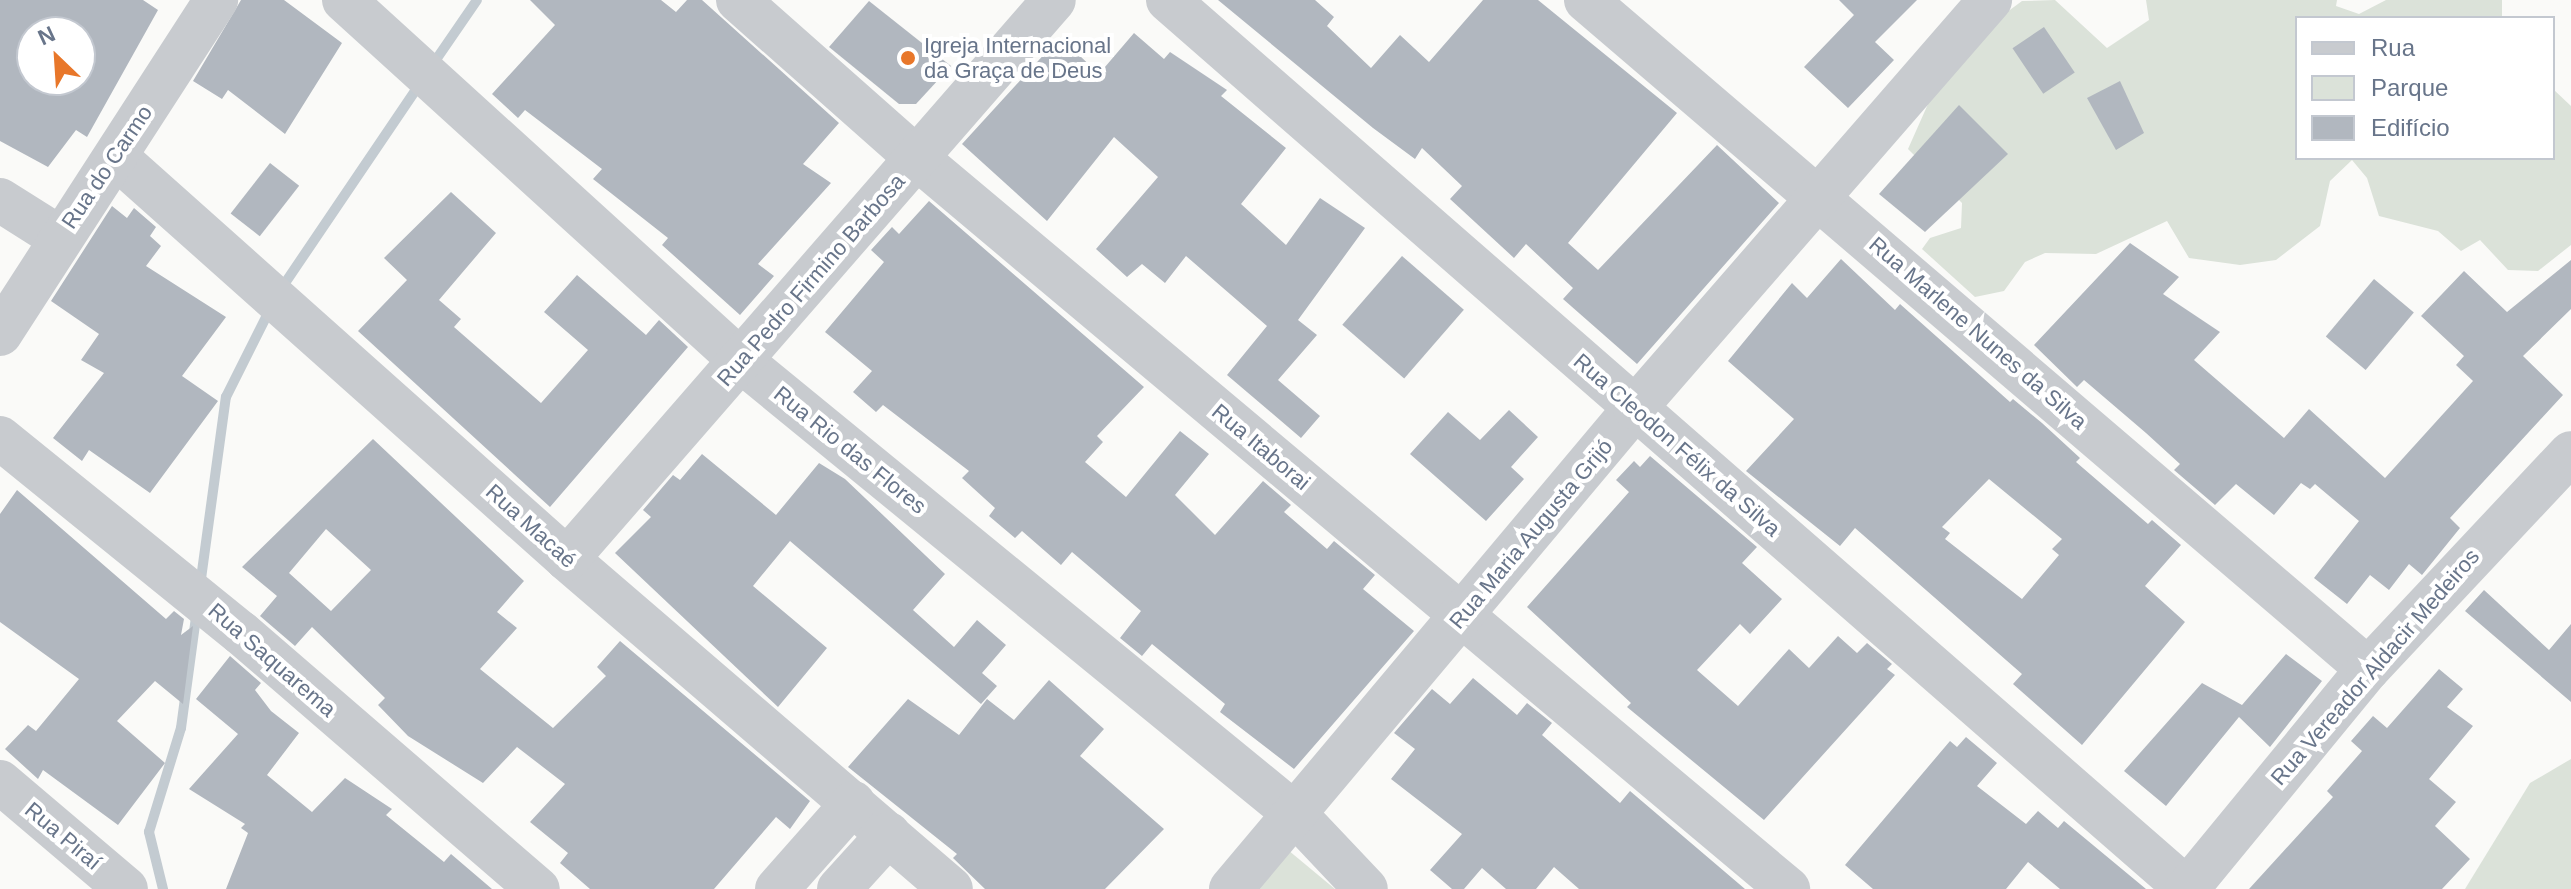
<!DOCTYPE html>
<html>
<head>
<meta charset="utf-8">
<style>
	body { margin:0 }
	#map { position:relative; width:2571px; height:889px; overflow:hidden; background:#fafaf8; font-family:Arial,sans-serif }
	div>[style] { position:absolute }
	.green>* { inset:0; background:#dbe2d9 }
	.stream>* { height:10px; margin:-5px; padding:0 5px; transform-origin:5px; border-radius:5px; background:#c3cbd1 }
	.building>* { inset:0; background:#b1b7bf; transform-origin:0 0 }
	.minor>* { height:44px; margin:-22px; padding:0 22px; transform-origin:22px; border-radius:22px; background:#c8cbcf }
	.dots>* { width:22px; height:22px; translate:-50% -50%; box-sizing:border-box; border:4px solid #fff; border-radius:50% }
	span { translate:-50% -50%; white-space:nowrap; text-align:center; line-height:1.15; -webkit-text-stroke:8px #fff; paint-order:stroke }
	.poi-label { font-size:22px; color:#68758a }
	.left { translate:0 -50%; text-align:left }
	.street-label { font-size:22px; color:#68758a }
	.legend { position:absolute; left:2295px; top:16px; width:260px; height:144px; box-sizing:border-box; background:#fff; border:2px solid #c3c8d0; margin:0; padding:10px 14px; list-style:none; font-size:24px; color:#68758a }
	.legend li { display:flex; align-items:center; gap:16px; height:40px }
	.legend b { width:40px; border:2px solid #c3c8d0 }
	.north { position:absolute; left:16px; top:16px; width:80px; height:80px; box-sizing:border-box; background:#fff; border:2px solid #c3c8d0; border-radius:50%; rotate:335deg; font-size:22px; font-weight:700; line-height:32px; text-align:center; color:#68758a }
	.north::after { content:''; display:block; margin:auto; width:28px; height:36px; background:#e8772a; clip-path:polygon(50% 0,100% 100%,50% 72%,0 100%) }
</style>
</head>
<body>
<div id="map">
	<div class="green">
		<i style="clip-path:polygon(2055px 0,2107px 48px,2149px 20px,2146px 0,2337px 0,2336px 6px,2359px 14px,2386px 0,2502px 0,2502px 18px,2297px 18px,2297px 158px,2553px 158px,2553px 89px,2571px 106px,2571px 245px,2538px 271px,2508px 270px,2480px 240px,2461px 251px,2438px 231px,2379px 216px,2367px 178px,2352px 160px,2330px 181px,2320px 226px,2276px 260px,2240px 265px,2189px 258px,2167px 221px,2096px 254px,2045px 253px,2025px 262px,2004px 291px,1975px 297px,1922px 249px,1930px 238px,1961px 228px,1962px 203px,1908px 149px,1936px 86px,1999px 18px,2022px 1px)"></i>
		<i style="clip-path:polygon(2571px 759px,2571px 889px,2465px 889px,2530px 783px)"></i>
		<i style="clip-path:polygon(1288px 850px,1335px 889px,1257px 889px)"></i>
	</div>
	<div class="stream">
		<i style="left:431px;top:67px;width:81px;rotate:-55.5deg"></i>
		<i style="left:281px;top:289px;width:248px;rotate:-55.9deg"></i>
		<i style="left:200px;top:586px;width:191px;rotate:-82.2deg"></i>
		<i style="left:226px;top:397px;width:101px;rotate:-63.4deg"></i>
		<i style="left:163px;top:889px;width:59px;rotate:-103.8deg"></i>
		<i style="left:149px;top:832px;width:109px;rotate:-72.9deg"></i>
		<i style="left:181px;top:728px;width:119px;rotate:-82.3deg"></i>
	</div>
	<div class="building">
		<i style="clip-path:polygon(evenodd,0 0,143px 0,158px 10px,87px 137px,76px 130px,48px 167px,0 141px,0 0,32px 32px,80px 32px,80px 80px,32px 80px,32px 32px)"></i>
		<i style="clip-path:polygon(241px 0,284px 0,342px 43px,285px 134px,228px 90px,222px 99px,193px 81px)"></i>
		<i style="clip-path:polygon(530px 0,661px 0,676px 12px,687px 0,702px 0,839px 123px,803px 164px,831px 183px,758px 264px,774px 276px,740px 315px,662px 245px,668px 238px,593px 179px,602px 169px,525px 110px,518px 118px,492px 94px,555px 25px)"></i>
		<i style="clip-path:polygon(1218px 0,1315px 0,1334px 17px,1327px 26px,1371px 68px,1400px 35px,1429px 62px,1483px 0,1538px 0,1677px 113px,1568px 243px,1598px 270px,1717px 145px,1779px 203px,1637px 364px,1563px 299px,1573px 288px,1526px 244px,1514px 258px,1450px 199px,1462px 186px,1422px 148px,1415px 159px,1373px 128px)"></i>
		<i style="clip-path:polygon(1839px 0,1917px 0,1875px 42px,1894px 60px,1848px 108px,1804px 67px,1854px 15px)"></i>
		<i style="clip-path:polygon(869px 1px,951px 66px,916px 104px,899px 104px,829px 47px)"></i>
		<i style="left:2044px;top:27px;width:55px;height:38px;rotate:56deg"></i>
		<i style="clip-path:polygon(1134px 33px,1164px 59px,1170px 52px,1227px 90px,1221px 96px,1286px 148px,1241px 204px,1286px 245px,1320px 198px,1365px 228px,1298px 320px,1317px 335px,1278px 380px,1320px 416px,1301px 438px,1227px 375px,1267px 326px,1186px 256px,1165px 283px,1142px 264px,1127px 277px,1096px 249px,1158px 177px,1114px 137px,1047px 221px,962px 144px,1060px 37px,1099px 74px)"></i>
		<i style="clip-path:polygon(2120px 81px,2144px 133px,2116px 150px,2087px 98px)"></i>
		<i style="clip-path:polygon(1959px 105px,2008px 154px,1925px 232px,1879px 194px)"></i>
		<i style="left:270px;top:163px;width:37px;height:64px;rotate:38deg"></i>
		<i style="clip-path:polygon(451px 192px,496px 233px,439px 300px,461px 319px,454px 327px,541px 403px,588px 350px,544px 312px,577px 275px,646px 335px,659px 320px,688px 347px,550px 507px,358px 331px,407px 280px,384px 258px)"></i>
		<i style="clip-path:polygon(929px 201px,1144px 387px,1097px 436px,1103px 442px,1085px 462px,1126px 497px,1180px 431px,1209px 454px,1175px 495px,1215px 535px,1263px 481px,1291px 505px,1284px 512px,1327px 549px,1334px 541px,1375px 575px,1363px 589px,1414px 631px,1294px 769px,1220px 712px,1225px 704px,1152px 644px,1142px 656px,1120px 638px,1141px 611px,1072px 552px,1061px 565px,1022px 531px,1015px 538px,989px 516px,995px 508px,962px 478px,969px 471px,883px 405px,876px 412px,853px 392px,872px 371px,825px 332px,884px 262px,871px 250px,892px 227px,899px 234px)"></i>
		<i style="clip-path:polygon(112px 206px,127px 218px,134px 208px,156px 227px,150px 236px,161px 246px,146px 266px,226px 317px,182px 376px,218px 401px,150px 493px,89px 450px,82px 461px,53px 438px,104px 373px,81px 360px,99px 334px,51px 301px)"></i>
		<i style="clip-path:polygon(2130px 243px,2179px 277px,2163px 294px,2220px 332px,2194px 360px,2284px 438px,2309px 409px,2385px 478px,2473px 381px,2456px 365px,2464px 356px,2421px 316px,2464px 271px,2507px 312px,2571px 260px,2571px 309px,2523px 356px,2563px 395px,2450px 518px,2460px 528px,2422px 575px,2409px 564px,2389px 590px,2370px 575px,2347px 604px,2314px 578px,2359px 521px,2315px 484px,2310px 489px,2301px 483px,2274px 515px,2236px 484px,2215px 505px,2174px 470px,2180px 464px,2146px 433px,2084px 380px,2077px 387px,2034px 345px)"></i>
		<i style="left:1402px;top:256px;width:82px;height:91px;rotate:41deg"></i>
		<i style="clip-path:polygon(evenodd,1841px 259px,1895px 310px,1900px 304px,2010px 402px,2013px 399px,2042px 423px,2080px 458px,2076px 462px,2148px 524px,2152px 520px,2181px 545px,2145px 586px,2185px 622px,2082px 745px,2013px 684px,2022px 674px,1855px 528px,1840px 546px,1746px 471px,1794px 419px,1728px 361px,1792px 283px,1807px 298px,1841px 259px,1989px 479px,2062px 539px,2052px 549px,2059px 555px,2022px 599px,1945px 539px,1950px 533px,1942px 527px,1989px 479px)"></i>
		<i style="left:2374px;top:279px;width:52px;height:75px;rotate:40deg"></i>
		<i style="clip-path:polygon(1509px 410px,1538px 437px,1511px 467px,1524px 479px,1486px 521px,1410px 454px,1448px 412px,1480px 440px)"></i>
		<i style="clip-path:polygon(evenodd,373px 439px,524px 581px,497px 612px,517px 628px,480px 669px,553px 728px,606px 676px,597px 667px,620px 641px,810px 801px,790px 829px,776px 817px,714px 889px,590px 889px,560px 863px,568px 853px,530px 822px,565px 784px,517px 747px,483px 783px,408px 736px,378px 705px,385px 698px,312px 627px,295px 646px,260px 616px,277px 596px,242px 567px,373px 439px,326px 529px,371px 570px,331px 611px,289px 573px,326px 529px)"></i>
		<i style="clip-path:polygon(702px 454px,776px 515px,819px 463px,845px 479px,945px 574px,913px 610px,954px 647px,977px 620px,1006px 645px,982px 673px,997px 686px,981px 704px,790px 541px,753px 586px,827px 648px,778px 707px,615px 553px,651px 517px,643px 510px,673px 475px,680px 480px)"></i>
		<i style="clip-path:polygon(1650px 456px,1757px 547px,1742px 563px,1782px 599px,1750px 634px,1740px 624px,1697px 670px,1738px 706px,1789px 649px,1809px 668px,1838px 636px,1857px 653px,1867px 643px,1892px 664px,1887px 669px,1895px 675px,1764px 820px,1627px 707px,1631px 703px,1527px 607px,1629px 492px,1616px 480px,1634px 461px,1640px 467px)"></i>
		<i style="clip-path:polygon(17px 490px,166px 619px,174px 611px,184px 619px,181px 635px,193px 626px,183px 704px,155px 681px,117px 721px,165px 763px,118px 825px,43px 770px,38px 779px,5px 749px,28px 725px,36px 731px,79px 679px,0 622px,0 514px)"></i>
		<i style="clip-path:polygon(2484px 590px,2549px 650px,2571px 624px,2571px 702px,2465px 611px)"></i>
		<i style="clip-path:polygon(2286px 654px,2322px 681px,2270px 747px,2239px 717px,2166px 806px,2124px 771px,2202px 683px,2242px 705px)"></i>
		<i style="clip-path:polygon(230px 656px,261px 683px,255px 690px,271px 711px,299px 733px,267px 775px,312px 812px,345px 778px,392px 809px,386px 815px,444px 862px,451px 854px,492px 889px,226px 889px,248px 833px,241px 828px,245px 824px,189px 789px,238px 734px,196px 699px)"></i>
		<i style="clip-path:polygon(2439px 669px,2463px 689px,2447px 707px,2473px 726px,2429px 779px,2456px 802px,2435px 826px,2470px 859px,2442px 889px,2249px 889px,2333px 797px,2327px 791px,2362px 751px,2351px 741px,2373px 716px,2387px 728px)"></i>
		<i style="clip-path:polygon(1473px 678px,1517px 715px,1527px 703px,1552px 723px,1542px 735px,1620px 803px,1630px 791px,1745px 889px,1579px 889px,1554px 867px,1536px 889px,1506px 889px,1482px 868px,1464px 889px,1452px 889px,1430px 870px,1462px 834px,1391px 779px,1415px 749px,1394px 733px,1432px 689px,1450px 704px)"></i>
		<i style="clip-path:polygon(1049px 680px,1104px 729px,1080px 756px,1164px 829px,1105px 889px,985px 889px,953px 858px,957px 854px,848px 767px,908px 699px,959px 735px,987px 699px,1014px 720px)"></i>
		<i style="clip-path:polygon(1966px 737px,1997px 763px,1977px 786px,2026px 824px,2038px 811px,2058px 828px,2064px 821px,2146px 889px,2060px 889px,2028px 862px,2006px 889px,1873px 889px,1845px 865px,1950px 741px,1957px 747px)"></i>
	</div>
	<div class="minor">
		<i style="left:344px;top:0;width:535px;rotate:42.27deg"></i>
		<i style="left:740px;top:360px;width:717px;rotate:39.28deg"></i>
		<i style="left:1295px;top:814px;width:103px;rotate:46.6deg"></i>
		<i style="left:738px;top:0;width:240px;rotate:41.5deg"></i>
		<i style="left:918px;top:159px;width:1136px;rotate:40deg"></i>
		<i style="left:1168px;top:0;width:1352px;rotate:41.1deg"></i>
		<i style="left:1586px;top:0;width:1029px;rotate:40.55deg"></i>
		<i style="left:116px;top:157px;width:604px;rotate:41.71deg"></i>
		<i style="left:567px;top:559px;width:506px;rotate:40.67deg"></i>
		<i style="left:0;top:200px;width:71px;rotate:32.3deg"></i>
		<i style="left:0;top:334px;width:398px;rotate:-57.1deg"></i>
		<i style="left:0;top:438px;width:310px;rotate:39deg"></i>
		<i style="left:241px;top:633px;width:392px;rotate:40.8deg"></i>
		<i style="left:567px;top:559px;width:741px;rotate:-48.94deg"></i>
		<i style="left:0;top:782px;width:165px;rotate:40.3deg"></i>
		<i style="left:777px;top:889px;width:115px;rotate:-48.5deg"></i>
		<i style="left:839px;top:889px;width:74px;rotate:-47.7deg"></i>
		<i style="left:1231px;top:889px;width:628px;rotate:-49.97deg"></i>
		<i style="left:1635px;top:408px;width:541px;rotate:-48.97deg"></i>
		<i style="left:2187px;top:889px;width:285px;rotate:-50.6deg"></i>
		<i style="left:2368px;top:669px;width:296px;rotate:-46.8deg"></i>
	</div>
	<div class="dots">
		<i style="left:908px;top:58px;background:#e8772a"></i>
	</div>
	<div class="poi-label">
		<span class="left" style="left:924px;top:58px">Igreja Internacional<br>da Graça de Deus</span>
	</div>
	<div class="street-label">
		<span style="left:107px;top:167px;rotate:-56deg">Rua do Carmo</span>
		<span style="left:811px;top:280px;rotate:-49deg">Rua Pedro Firmino Barbosa</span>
		<span style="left:1978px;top:333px;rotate:41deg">Rua Marlene Nunes da Silva</span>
		<span style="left:1677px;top:445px;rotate:41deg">Rua Cleodon Félix da Silva</span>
		<span style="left:1261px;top:447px;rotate:40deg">Rua Itaborai</span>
		<span style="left:850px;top:450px;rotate:39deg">Rua Rio das Flores</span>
		<span style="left:531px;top:526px;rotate:42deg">Rua Macaé</span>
		<span style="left:1531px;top:534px;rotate:-50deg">Rua Maria Augusta Grijó</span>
		<span style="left:272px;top:660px;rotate:41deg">Rua Saquarema</span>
		<span style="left:2375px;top:667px;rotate:-49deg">Rua Vereador Aldacir Medeiros</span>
		<span style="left:63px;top:836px;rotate:40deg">Rua Piraí</span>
	</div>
	<ul class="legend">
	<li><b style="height:10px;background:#c8cbcf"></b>Rua</li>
	<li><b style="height:22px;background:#dbe2d9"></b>Parque</li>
	<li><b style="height:22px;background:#b1b7bf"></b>Edifício</li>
	</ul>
	<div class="north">N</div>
</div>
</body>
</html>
